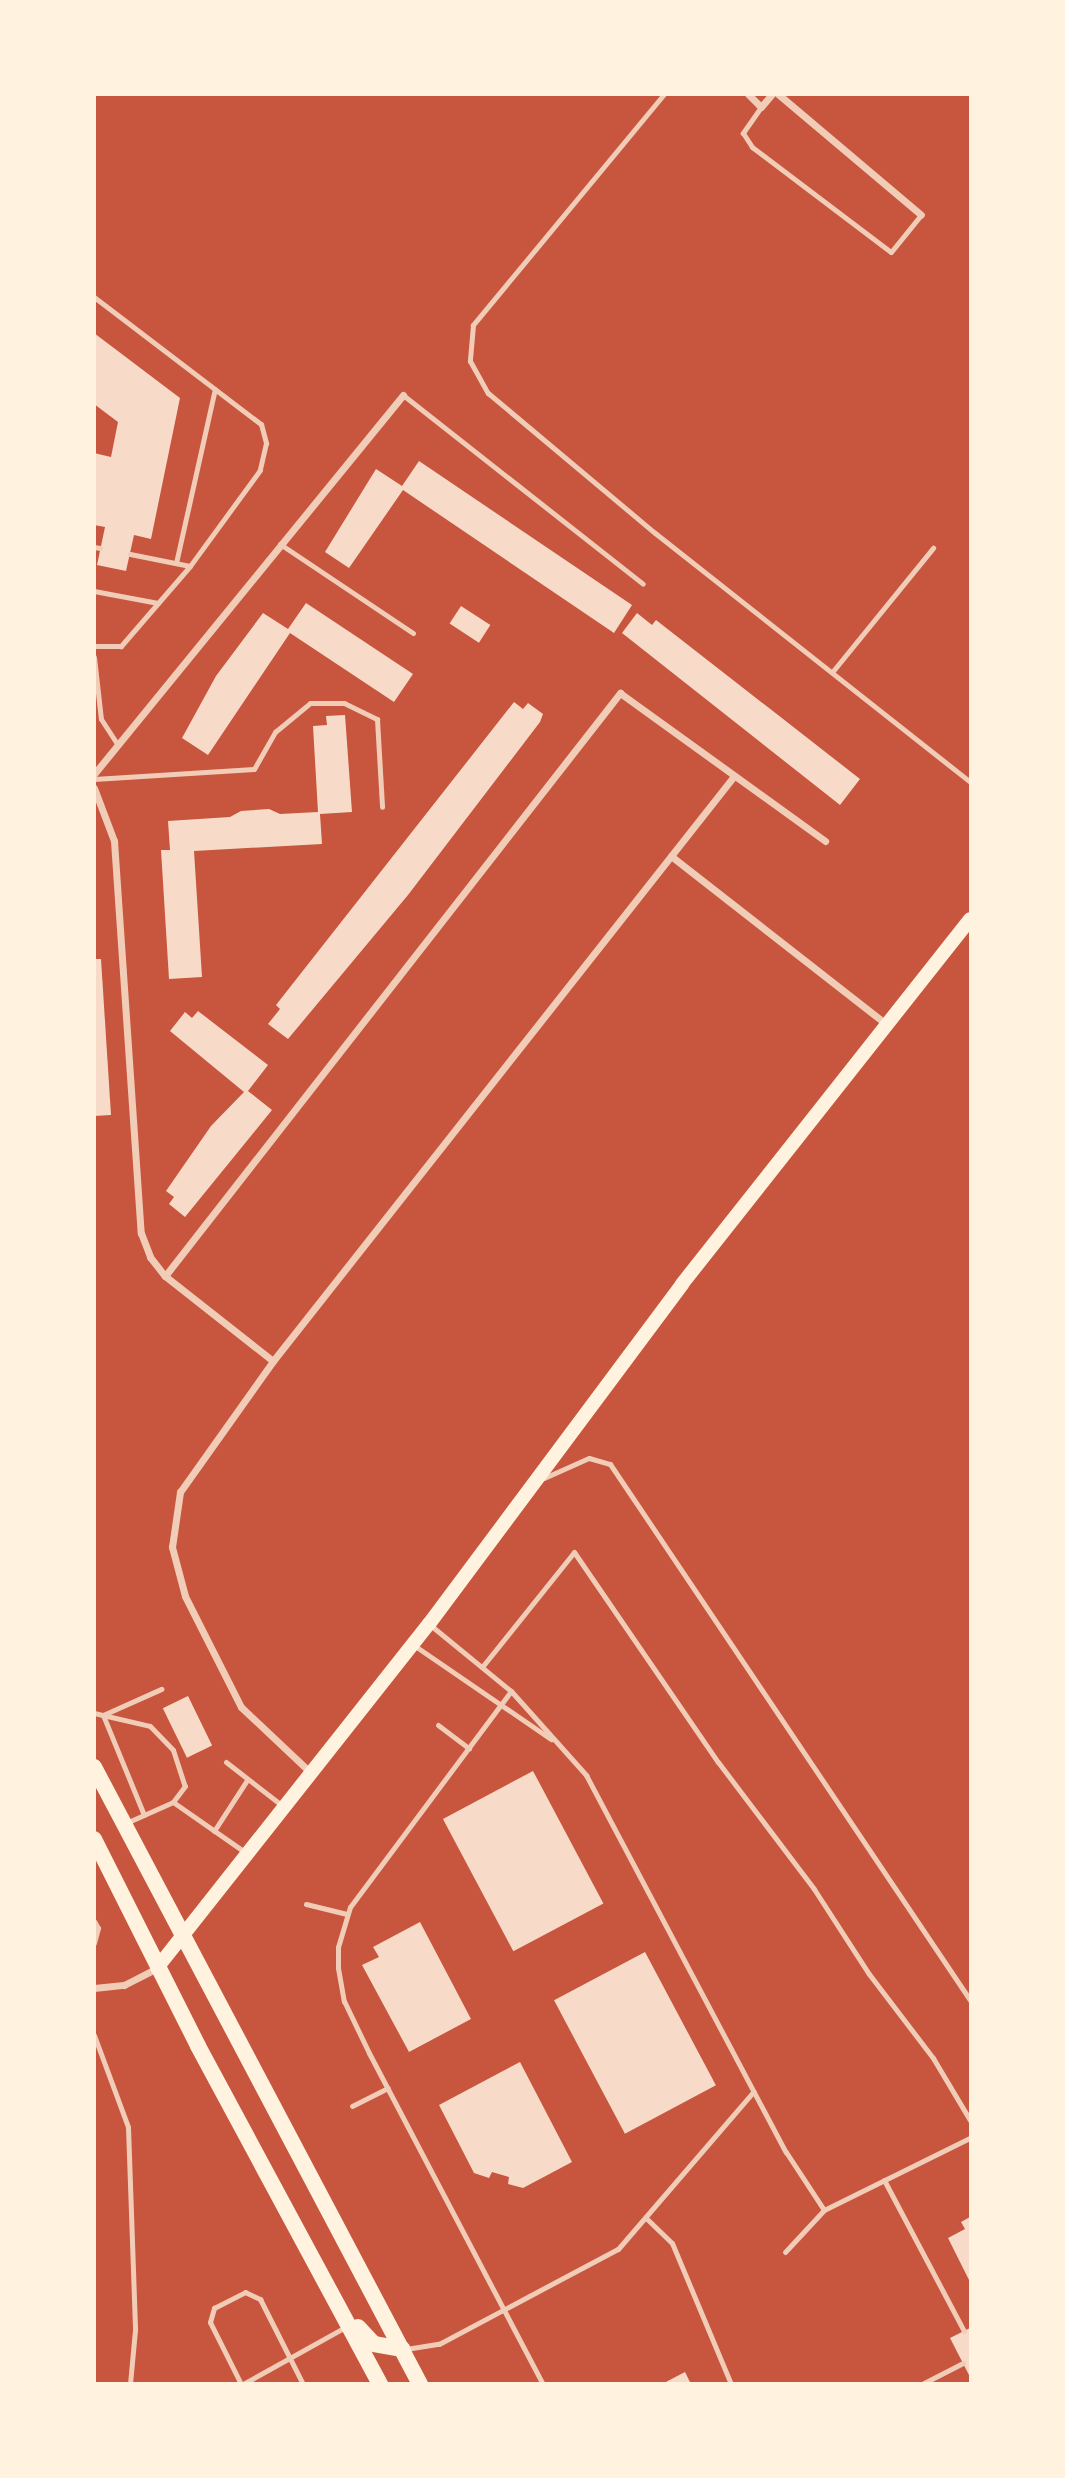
<!DOCTYPE html>
<html>
<head>
<meta charset="utf-8">
<style>
	body { margin:0 }
	#map { position:relative; width:1065px; height:2478px; overflow:hidden; background:#c8553d; font-family:Overpass,sans-serif }
	div>[style] { position:absolute }
	.building>* { inset:0; background:#f7dbc8; transform-origin:0 0 }
	.service>* { height:5px; margin:-2.5px; padding:0 2.5px; transform-origin:2.5px; border-radius:2.5px; background:#f1ccb7 }
	.minor>* { height:7px; margin:-3.5px; padding:0 3.5px; transform-origin:3.5px; border-radius:3.5px; background:#f1ccb7 }
	.secondary>* { height:14px; margin:-7px; padding:0 7px; transform-origin:7px; border-radius:7px; background:#fff3e0 }
	.primary>* { height:16px; margin:-8px; padding:0 8px; transform-origin:8px; border-radius:8px; background:#fff3e0 }
	span { translate:-50% -50%; white-space:nowrap; text-align:center; line-height:1.15; -webkit-text-stroke:5px #fff3e0; paint-order:stroke }
	.frame { position:absolute; inset:0; border:96px solid #fff3e0; pointer-events:none }
</style>
</head>
<body>
<div id="map">
	<div class="building">
		<i style="clip-path:polygon(94px 333px,180px 398px,151px 539px,134px 535px,126px 571px,97px 565px,105px 527px,94px 525px,94px 453px,111px 457px,118px 422px,94px 404px)"></i>
		<i style="clip-path:polygon(419px 461px,632px 605px,614px 633px,403px 490px,349px 568px,325px 552px,376px 469px,402px 486px)"></i>
		<i style="clip-path:polygon(306px 603px,413px 674px,394px 702px,290px 633px,208px 755px,182px 738px,216px 676px,263px 613px,288px 629px)"></i>
		<i style="left:461px;top:606px;width:35px;height:21px;rotate:33deg"></i>
		<i style="clip-path:polygon(637px 613px,652px 625px,656px 620px,860px 779px,840px 805px,622px 633px)"></i>
		<i style="clip-path:polygon(514px 702px,523px 709px,528px 703px,543px 714px,540px 722px,408px 895px,288px 1039px,268px 1024px,280px 1009px,276px 1005px)"></i>
		<i style="clip-path:polygon(345px 715px,352px 812px,320px 814px,322px 844px,194px 851px,202px 977px,169px 979px,161px 850px,170px 850px,168px 821px,230px 817px,241px 811px,269px 809px,280px 814px,318px 812px,313px 726px,327px 725px,326px 716px)"></i>
		<i style="clip-path:polygon(94px 959px,101px 959px,111px 1115px,94px 1116px)"></i>
		<i style="clip-path:polygon(198px 1011px,268px 1065px,248px 1091px,272px 1110px,185px 1217px,169px 1204px,174px 1197px,166px 1191px,211px 1126px,244px 1092px,170px 1031px,185px 1012px,192px 1018px)"></i>
		<i style="left:188px;top:1696px;width:55px;height:28px;rotate:64deg"></i>
		<i style="left:533px;top:1771px;width:150px;height:102px;rotate:62deg"></i>
		<i style="clip-path:polygon(420px 1922px,471px 2019px,409px 2052px,362px 1965px,379px 1957px,373px 1947px)"></i>
		<i style="left:645px;top:1952px;width:151px;height:103px;rotate:62deg"></i>
		<i style="clip-path:polygon(520px 2062px,572px 2162px,523px 2188px,508px 2184px,509px 2177px,492px 2172px,489px 2178px,474px 2173px,439px 2105px)"></i>
		<i style="clip-path:polygon(970px 2217px,970px 2282px,948px 2238px,965px 2229px,961px 2222px)"></i>
		<i style="clip-path:polygon(970px 2328px,970px 2377px,950px 2338px)"></i>
		<i style="clip-path:polygon(685px 2372px,691px 2384px,662px 2384px)"></i>
	</div>
	<div class="service">
		<i style="left:664px;top:94px;width:300px;rotate:129.6deg"></i>
		<i style="left:473px;top:325px;width:36px;rotate:95deg"></i>
		<i style="left:470px;top:361px;width:37px;rotate:61deg"></i>
		<i style="left:488px;top:393px;width:218px;rotate:40deg"></i>
		<i style="left:655px;top:533px;width:402px;rotate:38.3deg"></i>
		<i style="left:761px;top:107px;width:32px;rotate:125deg"></i>
		<i style="left:743px;top:133px;width:17px;rotate:57deg"></i>
		<i style="left:752px;top:147px;width:174px;rotate:37.1deg"></i>
		<i style="left:891px;top:252px;width:48px;rotate:-51deg"></i>
		<i style="left:94px;top:297px;width:210px;rotate:37.3deg"></i>
		<i style="left:261px;top:424px;width:20px;rotate:75deg"></i>
		<i style="left:266px;top:443px;width:28px;rotate:103deg"></i>
		<i style="left:260px;top:470px;width:119px;rotate:126.1deg"></i>
		<i style="left:190px;top:566px;width:106px;rotate:130.8deg"></i>
		<i style="left:121px;top:646px;width:27px;rotate:180deg"></i>
		<i style="left:403px;top:395px;width:305px;rotate:38.2deg"></i>
		<i style="left:280px;top:544px;width:160px;rotate:33.8deg"></i>
		<i style="left:94px;top:547px;width:6px;rotate:9deg"></i>
		<i style="left:130px;top:554px;width:61px;rotate:11.3deg"></i>
		<i style="left:176px;top:563px;width:178px;rotate:-77.4deg"></i>
		<i style="left:94px;top:591px;width:65px;rotate:10.6deg"></i>
		<i style="left:94px;top:657px;width:62px;rotate:83.6deg"></i>
		<i style="left:101px;top:719px;width:31px;rotate:57deg"></i>
		<i style="left:833px;top:671px;width:159px;rotate:-50.9deg"></i>
		<i style="left:94px;top:779px;width:160px;rotate:-3.6deg"></i>
		<i style="left:254px;top:769px;width:43px;rotate:-60.4deg"></i>
		<i style="left:275px;top:732px;width:45px;rotate:-39.6deg"></i>
		<i style="left:310px;top:703px;width:34px"></i>
		<i style="left:344px;top:703px;width:37px;rotate:26deg"></i>
		<i style="left:377px;top:719px;width:88px;rotate:86.7deg"></i>
		<i style="left:544px;top:1478px;width:49px;rotate:-24deg"></i>
		<i style="left:589px;top:1458px;width:22px;rotate:16deg"></i>
		<i style="left:610px;top:1464px;width:646px;rotate:56.11deg"></i>
		<i style="left:429px;top:1624px;width:106px;rotate:39.3deg"></i>
		<i style="left:511px;top:1691px;width:113px;rotate:48.2deg"></i>
		<i style="left:586px;top:1775px;width:427px;rotate:62.1deg"></i>
		<i style="left:786px;top:2152px;width:69px;rotate:56.8deg"></i>
		<i style="left:415px;top:1646px;width:165px;rotate:34.4deg"></i>
		<i style="left:482px;top:1667px;width:147px;rotate:-51.3deg"></i>
		<i style="left:574px;top:1552px;width:255px;rotate:55.6deg"></i>
		<i style="left:718px;top:1762px;width:159px;rotate:52.9deg"></i>
		<i style="left:814px;top:1889px;width:101px;rotate:57.1deg"></i>
		<i style="left:869px;top:1974px;width:106px;rotate:52.7deg"></i>
		<i style="left:933px;top:2058px;width:72px;rotate:59.2deg"></i>
		<i style="left:511px;top:1691px;width:269px;rotate:126.7deg"></i>
		<i style="left:350px;top:1907px;width:42px;rotate:106.7deg"></i>
		<i style="left:338px;top:1947px;width:21px;rotate:90deg"></i>
		<i style="left:338px;top:1968px;width:34px;rotate:80deg"></i>
		<i style="left:344px;top:2001px;width:58px;rotate:64.3deg"></i>
		<i style="left:369px;top:2053px;width:374px;rotate:62.3deg"></i>
		<i style="left:94px;top:1713px;width:57px;rotate:13.1deg"></i>
		<i style="left:150px;top:1726px;width:33px;rotate:46deg"></i>
		<i style="left:173px;top:1750px;width:38px;rotate:72deg"></i>
		<i style="left:185px;top:1786px;width:20px;rotate:127deg"></i>
		<i style="left:438px;top:1725px;width:39px;rotate:37deg"></i>
		<i style="left:226px;top:1762px;width:73px;rotate:37.8deg"></i>
		<i style="left:144px;top:1815px;width:108px;rotate:-112.3deg"></i>
		<i style="left:103px;top:1715px;width:64px;rotate:-24.1deg"></i>
		<i style="left:126px;top:1823px;width:51px;rotate:-24.1deg"></i>
		<i style="left:173px;top:1802px;width:89px;rotate:34.9deg"></i>
		<i style="left:214px;top:1831px;width:61px;rotate:-57.1deg"></i>
		<i style="left:306px;top:1904px;width:42px;rotate:13.7deg"></i>
		<i style="left:94px;top:1921px;width:8px;rotate:60deg"></i>
		<i style="left:98px;top:1928px;width:16px;rotate:105deg"></i>
		<i style="left:94px;top:2035px;width:98px;rotate:69.7deg"></i>
		<i style="left:128px;top:2127px;width:203px;rotate:88deg"></i>
		<i style="left:135px;top:2330px;width:54px;rotate:95.3deg"></i>
		<i style="left:352px;top:2106px;width:40px;rotate:-26.6deg"></i>
		<i style="left:884px;top:2180px;width:171px;rotate:62.1deg"></i>
		<i style="left:646px;top:2218px;width:36px;rotate:44deg"></i>
		<i style="left:672px;top:2243px;width:153px;rotate:67.3deg"></i>
		<i style="left:785px;top:2252px;width:57px;rotate:-47.1deg"></i>
		<i style="left:824px;top:2210px;width:163px;rotate:-26.3deg"></i>
		<i style="left:406px;top:2349px;width:33px;rotate:-9deg"></i>
		<i style="left:439px;top:2344px;width:203px;rotate:-28deg"></i>
		<i style="left:618px;top:2249px;width:208px;rotate:-49.3deg"></i>
		<i style="left:241px;top:2384px;width:69px;rotate:-116.6deg"></i>
		<i style="left:210px;top:2322px;width:15px;rotate:-74deg"></i>
		<i style="left:214px;top:2308px;width:35px;rotate:-27deg"></i>
		<i style="left:245px;top:2292px;width:17px;rotate:25deg"></i>
		<i style="left:260px;top:2299px;width:95px;rotate:63.2deg"></i>
		<i style="left:243px;top:2384px;width:119px;rotate:-29.1deg"></i>
		<i style="left:922px;top:2384px;width:46px;rotate:-27.1deg"></i>
	</div>
	<div class="minor">
		<i style="left:748px;top:94px;width:18px;rotate:45deg"></i>
		<i style="left:761px;top:107px;width:17px;rotate:-50deg"></i>
		<i style="left:778px;top:94px;width:187px;rotate:40.2deg"></i>
		<i style="left:94px;top:774px;width:489px;rotate:-50.8deg"></i>
		<i style="left:94px;top:788px;width:57px;rotate:69.3deg"></i>
		<i style="left:114px;top:841px;width:393px;rotate:86.1deg"></i>
		<i style="left:141px;top:1233px;width:26px;rotate:69deg"></i>
		<i style="left:150px;top:1257px;width:24px;rotate:52deg"></i>
		<i style="left:165px;top:1276px;width:137px;rotate:38.2deg"></i>
		<i style="left:671px;top:856px;width:273px;rotate:38deg"></i>
		<i style="left:165px;top:1276px;width:740px;rotate:-52.03deg"></i>
		<i style="left:620px;top:693px;width:253px;rotate:35.8deg"></i>
		<i style="left:311px;top:1773px;width:96px;rotate:-136.7deg"></i>
		<i style="left:241px;top:1707px;width:124px;rotate:-116.8deg"></i>
		<i style="left:185px;top:1596px;width:51px;rotate:-104.9deg"></i>
		<i style="left:172px;top:1547px;width:56px;rotate:-81.7deg"></i>
		<i style="left:180px;top:1492px;width:161px;rotate:-54.6deg"></i>
		<i style="left:273px;top:1361px;width:745px;rotate:-51.76deg"></i>
		<i style="left:94px;top:1988px;width:30px;rotate:-6deg"></i>
		<i style="left:124px;top:1985px;width:37px;rotate:-27deg"></i>
	</div>
	<div class="secondary">
		<i style="left:157px;top:1968px;width:439px;rotate:-51.7deg"></i>
		<i style="left:429px;top:1624px;width:424px;rotate:-53.3deg"></i>
		<i style="left:682px;top:1284px;width:465px;rotate:-51.7deg"></i>
	</div>
	<div class="primary">
		<i style="left:94px;top:1767px;width:698px;rotate:62.15deg"></i>
		<i style="left:94px;top:1839px;width:232px;rotate:63.3deg"></i>
		<i style="left:198px;top:2046px;width:384px;rotate:61.7deg"></i>
		<i style="left:358px;top:2327px;width:23px;rotate:47deg"></i>
		<i style="left:374px;top:2344px;width:29px;rotate:10deg"></i>
	</div>
	<div class="frame"></div>
</div>
</body>
</html>
